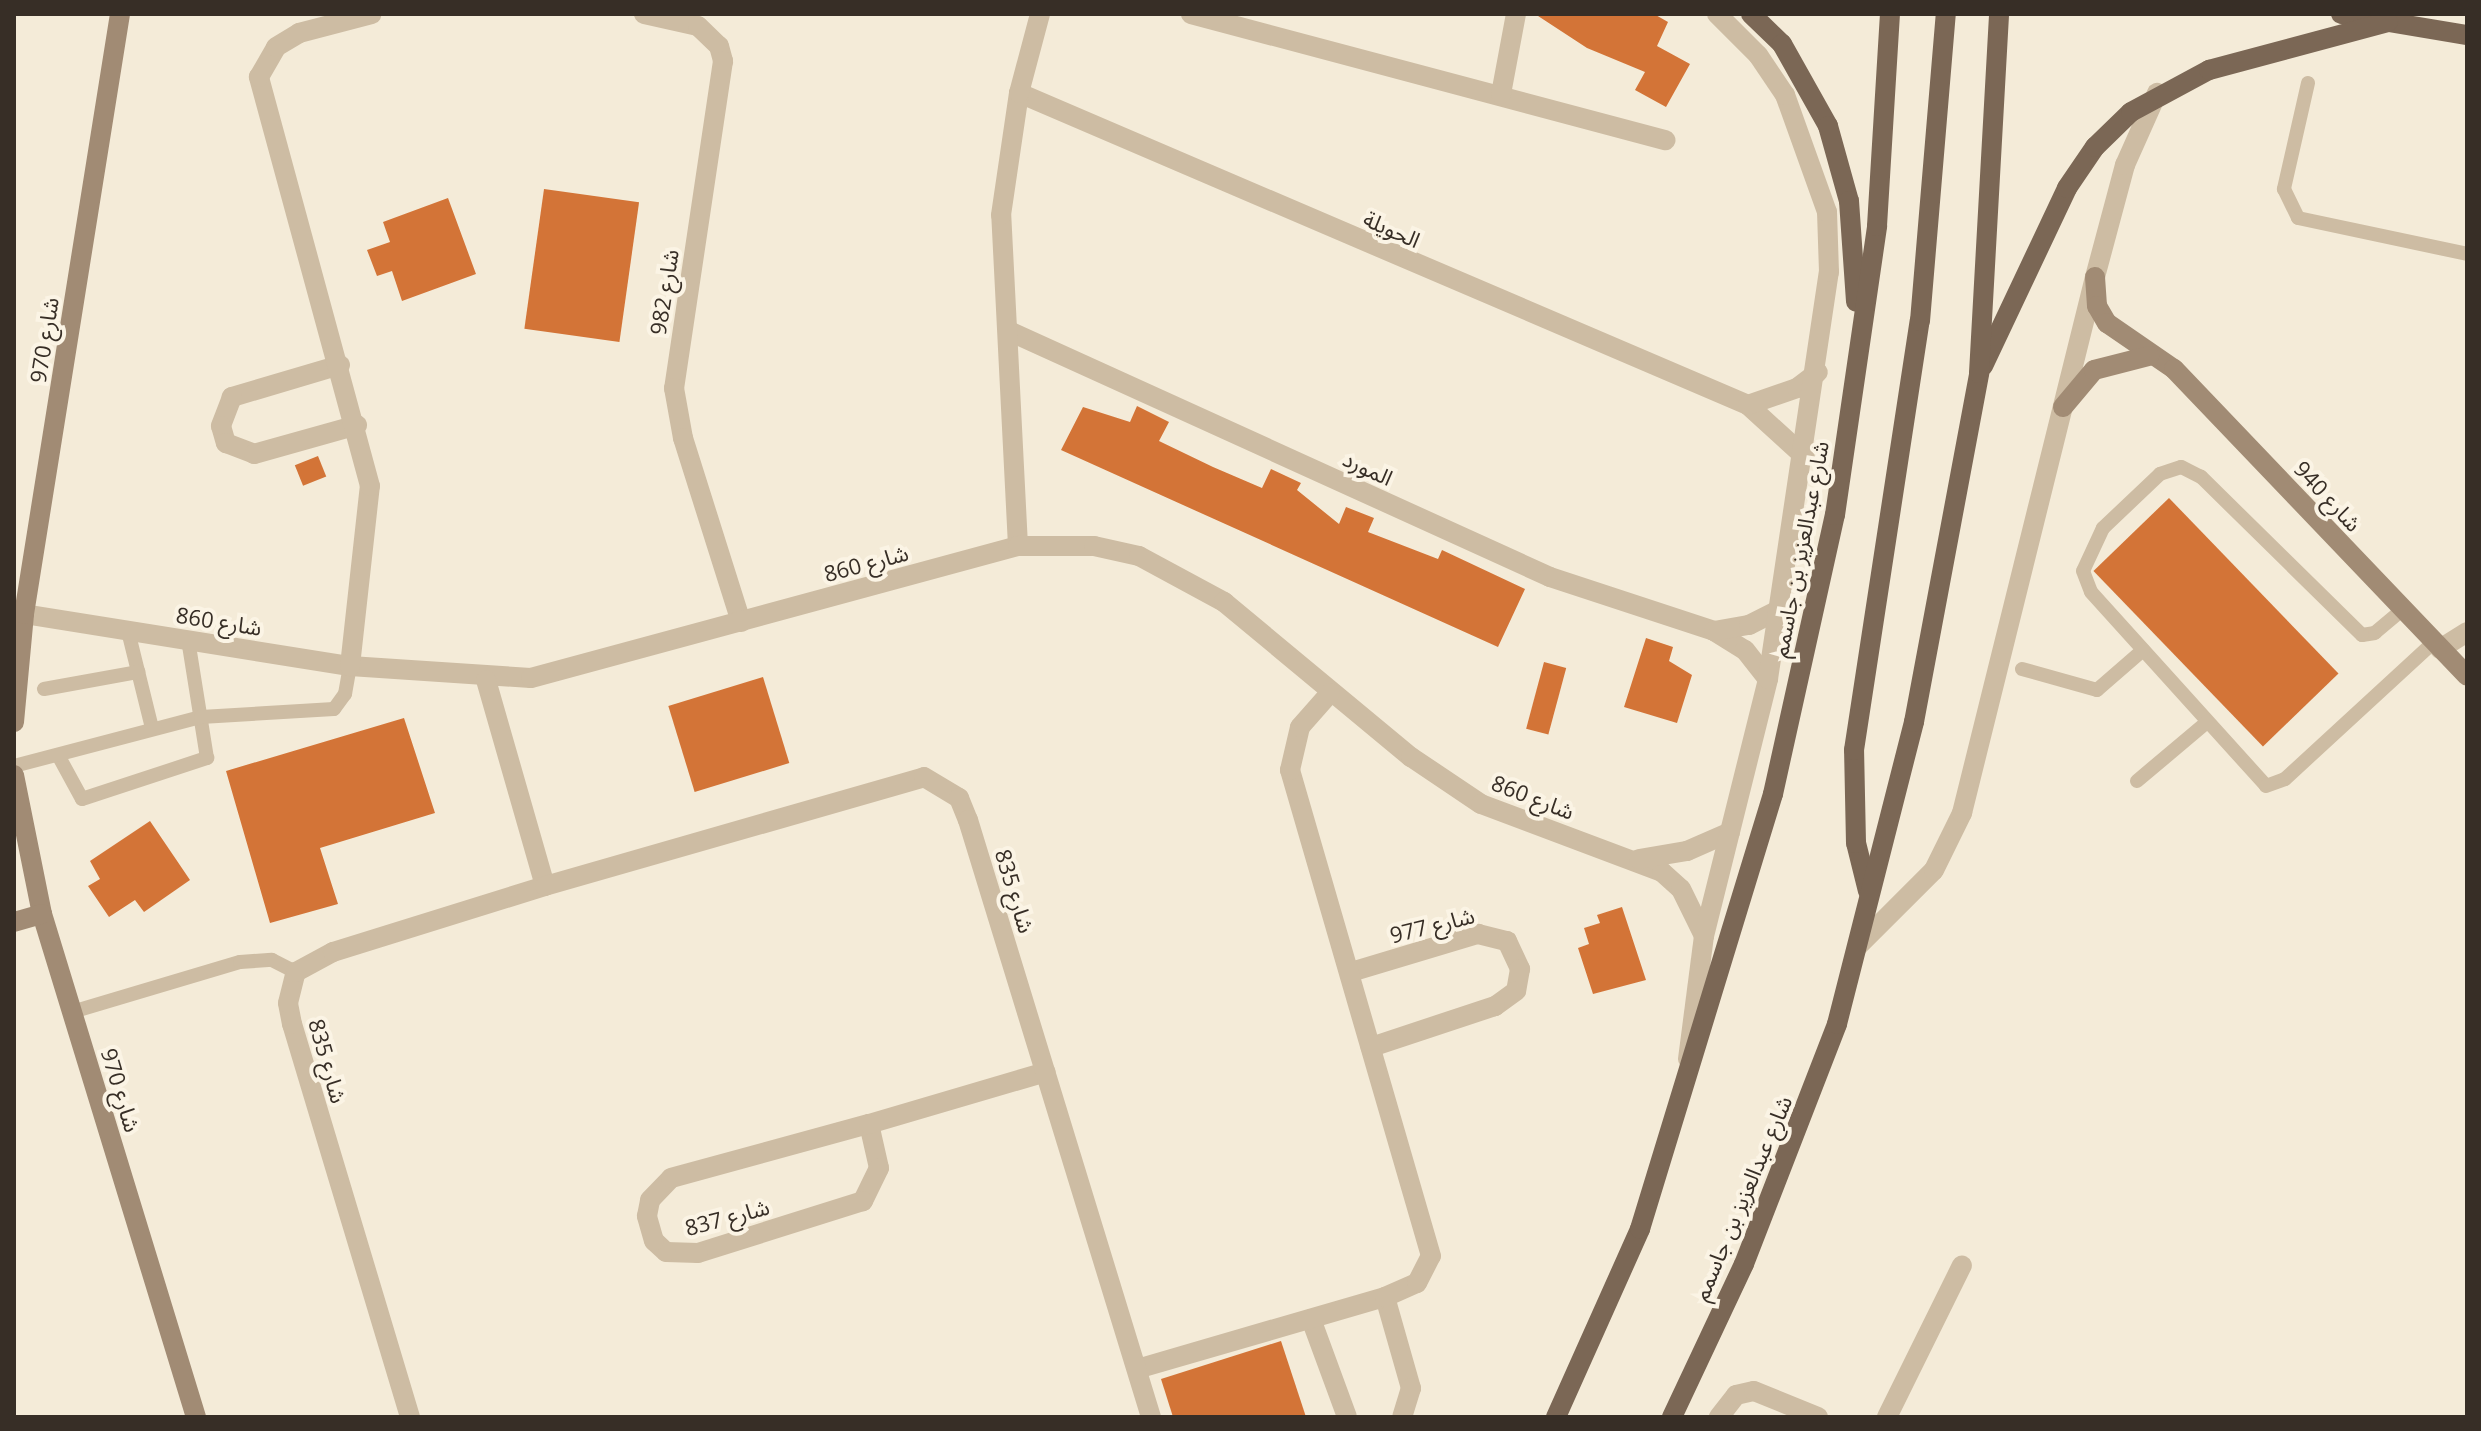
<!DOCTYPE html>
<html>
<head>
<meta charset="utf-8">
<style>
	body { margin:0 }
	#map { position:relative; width:2481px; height:1431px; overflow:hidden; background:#f4ebd8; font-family:"Open Sans","Noto Sans Arabic",sans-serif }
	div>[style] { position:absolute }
	.building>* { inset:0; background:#d37437; transform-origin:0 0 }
	.lane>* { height:14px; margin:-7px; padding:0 7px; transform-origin:7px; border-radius:7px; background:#cdbca3 }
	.street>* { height:20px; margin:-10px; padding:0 10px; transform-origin:10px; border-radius:10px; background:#cdbca3 }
	.secondary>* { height:20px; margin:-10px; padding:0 10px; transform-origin:10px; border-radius:10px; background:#a18b74 }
	.primary>* { height:20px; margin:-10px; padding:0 10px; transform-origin:10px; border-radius:10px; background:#7b6755 }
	span { translate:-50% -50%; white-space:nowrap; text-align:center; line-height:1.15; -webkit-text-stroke:8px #fbf4e5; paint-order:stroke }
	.street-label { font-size:22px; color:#372e26 }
	.frame { position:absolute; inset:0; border:16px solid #372e26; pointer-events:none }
</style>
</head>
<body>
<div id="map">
	<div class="building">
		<i style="clip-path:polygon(1535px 14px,1654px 14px,1668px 22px,1657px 46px,1690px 64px,1666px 107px,1635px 90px,1645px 72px,1587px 48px)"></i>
		<i style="left:544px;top:189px;width:96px;height:141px;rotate:8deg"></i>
		<i style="clip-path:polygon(448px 198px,476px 274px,402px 301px,392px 271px,377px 276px,367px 250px,390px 242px,383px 222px)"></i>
		<i style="clip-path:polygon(1137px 406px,1169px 422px,1159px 441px,1213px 467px,1262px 488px,1271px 469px,1301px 483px,1297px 490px,1339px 524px,1346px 507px,1374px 518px,1368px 532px,1438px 559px,1442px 550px,1525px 589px,1498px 647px,1061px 450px,1083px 407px,1130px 422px)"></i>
		<i style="left:318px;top:456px;width:22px;height:25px;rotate:68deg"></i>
		<i style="left:2169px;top:498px;width:244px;height:105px;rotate:46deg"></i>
		<i style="clip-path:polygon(1646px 638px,1673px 647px,1669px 661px,1692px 675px,1677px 723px,1624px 707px)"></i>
		<i style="left:1544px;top:662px;width:23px;height:69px;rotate:15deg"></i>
		<i style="left:763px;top:677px;width:90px;height:99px;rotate:73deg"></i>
		<i style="clip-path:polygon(404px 718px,435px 813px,320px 848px,338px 904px,270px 923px,226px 771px)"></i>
		<i style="clip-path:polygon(150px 821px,190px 880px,144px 912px,135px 900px,109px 917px,88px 886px,100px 879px,90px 861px)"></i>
		<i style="clip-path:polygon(1622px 907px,1646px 980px,1593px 994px,1578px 948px,1589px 944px,1584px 928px,1600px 923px,1597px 915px)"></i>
		<i style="clip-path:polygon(1281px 1341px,1306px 1417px,1173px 1417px,1161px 1379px)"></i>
	</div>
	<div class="lane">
		<i style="left:2308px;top:83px;width:109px;rotate:102.8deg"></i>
		<i style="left:2284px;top:189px;width:32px;rotate:64deg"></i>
		<i style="left:2298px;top:218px;width:173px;rotate:12deg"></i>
		<i style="left:2402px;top:610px;width:35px;rotate:140deg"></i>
		<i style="left:2375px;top:633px;width:13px;rotate:171deg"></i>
		<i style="left:2362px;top:635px;width:226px;rotate:-135.5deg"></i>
		<i style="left:2201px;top:477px;width:22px;rotate:-153deg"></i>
		<i style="left:2181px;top:467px;width:22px;rotate:162deg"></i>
		<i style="left:2160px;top:474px;width:79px;rotate:136.5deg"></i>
		<i style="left:2103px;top:528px;width:47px;rotate:114.9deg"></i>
		<i style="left:2083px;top:571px;width:22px;rotate:69deg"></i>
		<i style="left:2091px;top:592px;width:261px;rotate:47.9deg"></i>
		<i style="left:2266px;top:786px;width:20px;rotate:-20deg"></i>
		<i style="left:2285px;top:779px;width:201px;rotate:-42.6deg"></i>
		<i style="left:128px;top:631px;width:100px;rotate:76.1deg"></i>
		<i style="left:2022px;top:669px;width:78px;rotate:15.6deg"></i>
		<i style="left:2097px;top:690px;width:61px;rotate:-41deg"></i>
		<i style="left:44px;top:689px;width:96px;rotate:-10.3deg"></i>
		<i style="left:58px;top:755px;width:50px;rotate:61.4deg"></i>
		<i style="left:82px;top:799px;width:132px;rotate:-18.2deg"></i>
		<i style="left:207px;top:758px;width:120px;rotate:-99.1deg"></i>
		<i style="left:14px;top:766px;width:193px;rotate:-14.7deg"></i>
		<i style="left:201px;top:717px;width:133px;rotate:-3.4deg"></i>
		<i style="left:334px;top:709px;width:19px;rotate:-54deg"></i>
		<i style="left:345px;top:694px;width:28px;rotate:-80deg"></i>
		<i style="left:2137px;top:781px;width:92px;rotate:-40.1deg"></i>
		<i style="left:72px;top:1012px;width:175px;rotate:-16.6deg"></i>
		<i style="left:240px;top:962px;width:32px;rotate:-4deg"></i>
		<i style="left:272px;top:960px;width:27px;rotate:27deg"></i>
	</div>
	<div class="street">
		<i style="left:644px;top:14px;width:55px;rotate:12.5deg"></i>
		<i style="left:698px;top:26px;width:29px;rotate:44deg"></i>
		<i style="left:719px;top:46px;width:16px;rotate:75deg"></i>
		<i style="left:723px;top:61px;width:331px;rotate:98.5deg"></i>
		<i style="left:674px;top:388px;width:51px;rotate:79.8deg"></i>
		<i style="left:683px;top:438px;width:193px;rotate:72.5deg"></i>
		<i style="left:1191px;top:14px;width:491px;rotate:14.9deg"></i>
		<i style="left:1019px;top:93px;width:793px;rotate:23.17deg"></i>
		<i style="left:1748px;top:405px;width:77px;rotate:42.4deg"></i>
		<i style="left:1501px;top:94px;width:81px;rotate:-79.4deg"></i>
		<i style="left:1009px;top:331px;width:594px;rotate:24.45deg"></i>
		<i style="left:1550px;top:577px;width:173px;rotate:18.2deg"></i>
		<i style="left:1714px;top:631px;width:36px;rotate:32deg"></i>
		<i style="left:1745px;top:650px;width:37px;rotate:52deg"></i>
		<i style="left:340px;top:365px;width:113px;rotate:163.5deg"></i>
		<i style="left:232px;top:397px;width:31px;rotate:111deg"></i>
		<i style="left:221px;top:426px;width:18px;rotate:74deg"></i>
		<i style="left:226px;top:443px;width:30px;rotate:21deg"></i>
		<i style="left:254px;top:454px;width:107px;rotate:-15.7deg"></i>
		<i style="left:1748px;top:405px;width:52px;rotate:-19.1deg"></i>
		<i style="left:1797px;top:388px;width:26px;rotate:-37deg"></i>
		<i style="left:1018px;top:546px;width:331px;rotate:-92.9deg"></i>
		<i style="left:1001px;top:215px;width:123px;rotate:-81.6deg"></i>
		<i style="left:1019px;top:93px;width:82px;rotate:-75.1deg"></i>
		<i style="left:24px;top:614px;width:330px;rotate:9.1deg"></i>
		<i style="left:350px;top:666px;width:181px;rotate:3.8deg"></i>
		<i style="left:531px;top:678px;width:505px;rotate:-15.17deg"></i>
		<i style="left:1018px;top:546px;width:76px"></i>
		<i style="left:1094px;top:546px;width:46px;rotate:12.5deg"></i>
		<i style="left:1139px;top:556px;width:97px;rotate:28.4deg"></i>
		<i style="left:1224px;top:602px;width:243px;rotate:39.7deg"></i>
		<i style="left:1411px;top:757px;width:84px;rotate:33.9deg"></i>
		<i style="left:1481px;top:804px;width:193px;rotate:20.6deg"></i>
		<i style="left:1662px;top:872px;width:25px;rotate:42deg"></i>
		<i style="left:1681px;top:889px;width:52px;rotate:63.9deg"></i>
		<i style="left:1714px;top:631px;width:36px;rotate:-10deg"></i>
		<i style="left:1749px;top:625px;width:34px;rotate:-27deg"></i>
		<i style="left:2440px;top:649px;width:32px;rotate:-32deg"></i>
		<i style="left:350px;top:666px;width:181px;rotate:-83.7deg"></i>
		<i style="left:370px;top:486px;width:424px;rotate:-105.2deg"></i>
		<i style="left:259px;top:77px;width:34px;rotate:-60deg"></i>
		<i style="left:276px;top:47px;width:27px;rotate:-31deg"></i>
		<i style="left:299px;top:33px;width:75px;rotate:-14.6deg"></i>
		<i style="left:486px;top:680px;width:214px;rotate:74deg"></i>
		<i style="left:1639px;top:859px;width:49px;rotate:-9.5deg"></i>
		<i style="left:1687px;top:851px;width:47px;rotate:-23.8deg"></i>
		<i style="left:1858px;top:946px;width:107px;rotate:-45deg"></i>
		<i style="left:1934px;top:870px;width:64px;rotate:-63.8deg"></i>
		<i style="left:1962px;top:813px;width:552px;rotate:-76.06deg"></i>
		<i style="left:2095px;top:277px;width:116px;rotate:-75deg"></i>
		<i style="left:2125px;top:165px;width:79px;rotate:-66deg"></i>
		<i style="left:1351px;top:972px;width:133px;rotate:-16.7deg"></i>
		<i style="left:1478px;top:934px;width:30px;rotate:14deg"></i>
		<i style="left:1507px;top:941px;width:31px;rotate:65deg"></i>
		<i style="left:1520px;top:969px;width:22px;rotate:100deg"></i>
		<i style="left:1516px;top:991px;width:26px;rotate:144deg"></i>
		<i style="left:1495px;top:1006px;width:131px;rotate:161.7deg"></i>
		<i style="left:1688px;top:1059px;width:124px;rotate:-82.6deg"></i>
		<i style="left:1704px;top:936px;width:265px;rotate:-76deg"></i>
		<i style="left:1768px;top:679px;width:412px;rotate:-81.5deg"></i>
		<i style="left:1829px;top:272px;width:60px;rotate:-91.9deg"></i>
		<i style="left:1827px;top:212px;width:124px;rotate:-109.7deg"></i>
		<i style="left:1785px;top:95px;width:48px;rotate:-124deg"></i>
		<i style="left:1758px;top:55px;width:58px;rotate:-135deg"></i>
		<i style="left:869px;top:1124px;width:45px;rotate:77.2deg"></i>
		<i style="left:879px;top:1168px;width:37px;rotate:116deg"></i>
		<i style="left:863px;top:1201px;width:173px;rotate:162.5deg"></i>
		<i style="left:698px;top:1253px;width:32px;rotate:-178deg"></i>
		<i style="left:666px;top:1252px;width:16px;rotate:-137deg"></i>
		<i style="left:654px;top:1241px;width:26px;rotate:-106deg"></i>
		<i style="left:647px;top:1216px;width:16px;rotate:-79deg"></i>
		<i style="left:650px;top:1200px;width:30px;rotate:-46deg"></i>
		<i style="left:671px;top:1178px;width:205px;rotate:-15.3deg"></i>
		<i style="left:869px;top:1124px;width:184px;rotate:-16.4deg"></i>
		<i style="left:1385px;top:1297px;width:95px;rotate:74.1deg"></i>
		<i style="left:1411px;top:1388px;width:30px;rotate:107deg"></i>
		<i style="left:1311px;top:1319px;width:104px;rotate:69.8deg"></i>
		<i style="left:1137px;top:1369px;width:258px;rotate:-16.2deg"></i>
		<i style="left:1385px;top:1297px;width:35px;rotate:-24deg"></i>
		<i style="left:1417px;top:1283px;width:30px;rotate:-63deg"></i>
		<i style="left:1431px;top:1256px;width:506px;rotate:-106.18deg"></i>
		<i style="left:1290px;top:770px;width:44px;rotate:-76.9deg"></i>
		<i style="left:1300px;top:727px;width:45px;rotate:-48.6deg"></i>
		<i style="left:410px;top:1417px;width:410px;rotate:-106.7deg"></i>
		<i style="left:292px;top:1024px;width:21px;rotate:-101deg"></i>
		<i style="left:288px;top:1003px;width:32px;rotate:-76deg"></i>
		<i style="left:296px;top:972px;width:42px;rotate:-28.4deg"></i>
		<i style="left:333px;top:952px;width:222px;rotate:-17.3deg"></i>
		<i style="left:545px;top:886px;width:394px;rotate:-16deg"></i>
		<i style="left:924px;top:777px;width:41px;rotate:31deg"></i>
		<i style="left:959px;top:798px;width:24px;rotate:68deg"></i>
		<i style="left:968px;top:820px;width:624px;rotate:72.96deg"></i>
		<i style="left:1719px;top:1417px;width:28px;rotate:-52deg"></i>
		<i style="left:1736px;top:1395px;width:18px;rotate:-13deg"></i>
		<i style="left:1754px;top:1391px;width:69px;rotate:22.1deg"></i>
		<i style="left:1887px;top:1417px;width:169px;rotate:-63.7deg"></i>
	</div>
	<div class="secondary">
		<i style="left:2095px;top:277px;width:29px;rotate:86deg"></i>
		<i style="left:2097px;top:306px;width:20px;rotate:60deg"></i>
		<i style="left:2107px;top:323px;width:81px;rotate:34.5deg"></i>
		<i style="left:2174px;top:369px;width:424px;rotate:46.3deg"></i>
		<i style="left:2063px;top:407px;width:48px;rotate:-50deg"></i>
		<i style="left:2094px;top:370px;width:57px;rotate:-14.3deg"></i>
		<i style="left:14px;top:722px;width:108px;rotate:-84.7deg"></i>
		<i style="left:24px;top:614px;width:608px;rotate:-80.91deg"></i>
		<i style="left:14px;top:775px;width:142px;rotate:78.6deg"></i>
		<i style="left:42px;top:914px;width:526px;rotate:72.98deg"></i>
		<i style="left:14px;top:922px;width:29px;rotate:-16deg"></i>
	</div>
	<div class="primary">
		<i style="left:1751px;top:14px;width:43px;rotate:44.1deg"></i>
		<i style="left:1782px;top:44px;width:94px;rotate:60.7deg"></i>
		<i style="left:1828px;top:126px;width:78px;rotate:74.4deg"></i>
		<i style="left:1849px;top:201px;width:101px;rotate:86deg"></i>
		<i style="left:2341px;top:14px;width:128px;rotate:9.5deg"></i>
		<i style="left:1983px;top:366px;width:197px;rotate:-64.7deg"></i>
		<i style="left:2067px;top:188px;width:50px;rotate:-55.7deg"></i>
		<i style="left:2095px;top:147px;width:50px;rotate:-44.2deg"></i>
		<i style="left:2131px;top:112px;width:89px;rotate:-28.3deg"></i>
		<i style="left:2209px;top:70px;width:185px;rotate:-15deg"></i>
		<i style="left:1868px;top:891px;width:49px;rotate:-104deg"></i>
		<i style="left:1856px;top:843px;width:93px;rotate:-91.2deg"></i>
		<i style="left:1854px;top:750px;width:434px;rotate:-81.3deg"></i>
		<i style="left:1920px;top:321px;width:308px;rotate:-85.2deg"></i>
		<i style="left:1556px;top:1417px;width:206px;rotate:-65.9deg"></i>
		<i style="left:1640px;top:1229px;width:455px;rotate:-73deg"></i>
		<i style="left:1773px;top:794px;width:286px;rotate:-77.5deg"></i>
		<i style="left:1835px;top:515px;width:292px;rotate:-81.7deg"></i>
		<i style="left:1877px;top:226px;width:212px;rotate:-86.5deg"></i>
		<i style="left:1672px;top:1417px;width:169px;rotate:-64.8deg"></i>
		<i style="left:1744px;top:1264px;width:257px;rotate:-68.8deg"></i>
		<i style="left:1837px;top:1024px;width:312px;rotate:-75.7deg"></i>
		<i style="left:1914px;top:722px;width:355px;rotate:-79.4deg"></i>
		<i style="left:1979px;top:373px;width:360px;rotate:-86.8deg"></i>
	</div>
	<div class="street-label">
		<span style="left:1392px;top:229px;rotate:24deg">الحويلة</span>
		<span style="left:664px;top:292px;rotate:-81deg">شارع 982</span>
		<span style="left:44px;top:340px;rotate:-81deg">شارع 970</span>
		<span style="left:1368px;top:468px;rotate:25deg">المورد</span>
		<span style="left:2328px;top:496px;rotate:47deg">شارع 940</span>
		<span style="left:1800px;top:549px;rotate:-79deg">شارع عبدالعزيز بن جاسمم</span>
		<span style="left:866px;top:563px;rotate:-15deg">شارع 860</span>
		<span style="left:219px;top:621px;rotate:9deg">شارع 860</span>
		<span style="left:1533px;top:797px;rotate:21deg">شارع 860</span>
		<span style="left:1015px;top:891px;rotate:73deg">شارع 835</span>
		<span style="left:1432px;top:925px;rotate:-14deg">شارع 977</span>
		<span style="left:328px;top:1061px;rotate:74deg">شارع 835</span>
		<span style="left:121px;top:1090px;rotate:73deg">شارع 970</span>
		<span style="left:1742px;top:1198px;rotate:-67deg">شارع عبدالعزيز بن جاسمم</span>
		<span style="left:727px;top:1217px;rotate:-15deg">شارع 837</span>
	</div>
	<div class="frame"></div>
</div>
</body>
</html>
